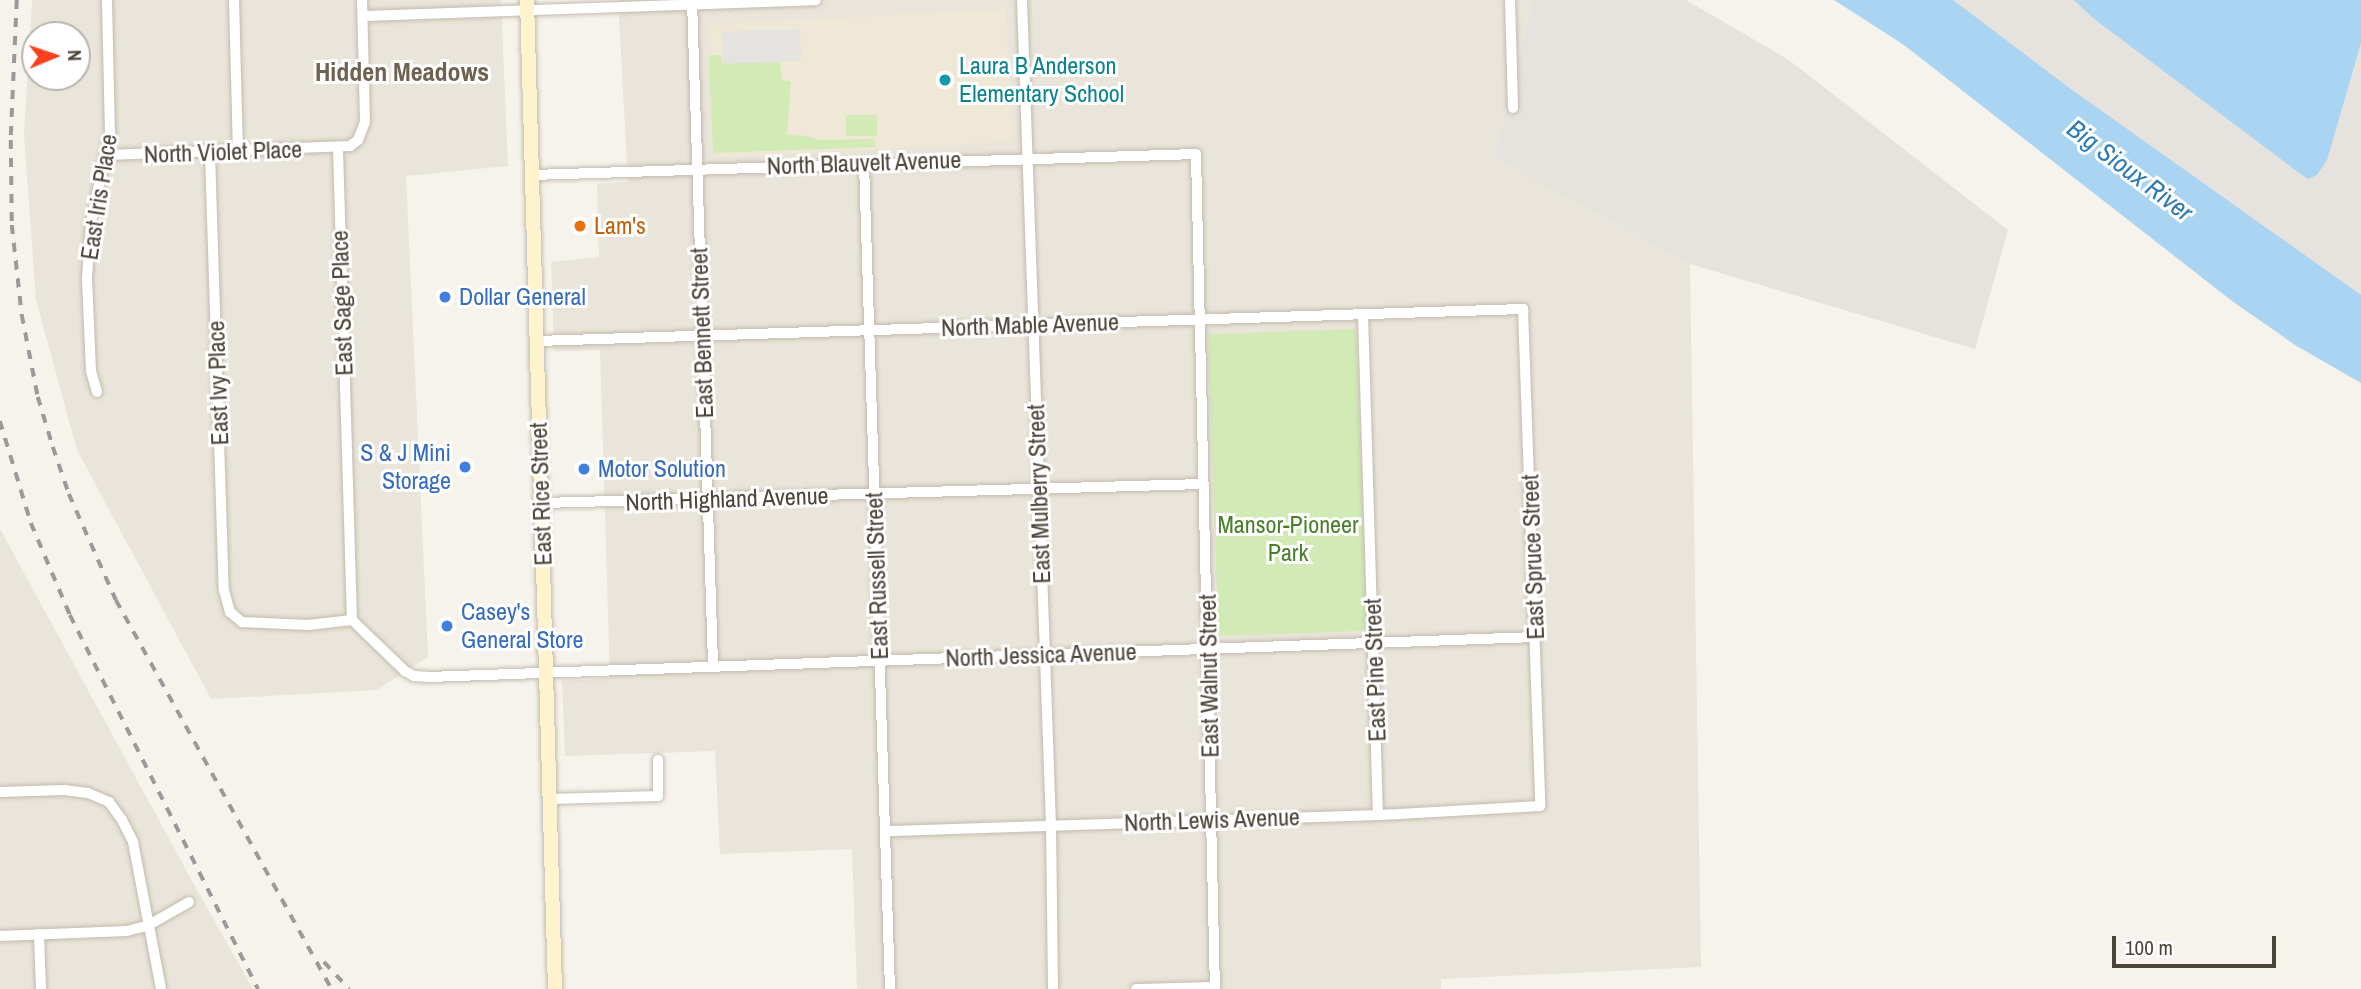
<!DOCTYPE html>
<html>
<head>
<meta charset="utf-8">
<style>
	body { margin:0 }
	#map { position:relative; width:2361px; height:989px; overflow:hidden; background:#f6f3ec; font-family:"Archivo Narrow",sans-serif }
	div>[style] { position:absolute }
	.residential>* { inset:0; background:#eae5da }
	.industrial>* { inset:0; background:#e6e2dd }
	.education>* { inset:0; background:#efe8d6; transform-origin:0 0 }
	.green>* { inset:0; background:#d2eab5; transform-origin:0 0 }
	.parking>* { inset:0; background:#e5e3e0; transform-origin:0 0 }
	.water>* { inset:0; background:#a9d4f2 }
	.roads { filter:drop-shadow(0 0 2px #c2bbae) drop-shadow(0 0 2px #c2bbae) }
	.minor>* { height:10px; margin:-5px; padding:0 5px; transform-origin:5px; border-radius:5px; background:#fff }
	.secondary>* { height:14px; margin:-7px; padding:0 7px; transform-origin:7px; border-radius:7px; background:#fff3cd }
	.rail>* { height:3.5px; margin-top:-1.75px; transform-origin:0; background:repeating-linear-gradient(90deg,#9a9a9a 0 9px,transparent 0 18px) }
	.dots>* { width:19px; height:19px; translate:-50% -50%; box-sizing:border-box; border:4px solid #fff; border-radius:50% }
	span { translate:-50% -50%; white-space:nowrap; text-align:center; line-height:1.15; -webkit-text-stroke:6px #fff; paint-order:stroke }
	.culture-label { font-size:24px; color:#0d838f }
	.left { translate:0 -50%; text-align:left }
	.street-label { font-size:24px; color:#4b4439 }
	.food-label { font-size:24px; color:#c56008 }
	.shop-label { font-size:24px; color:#366cbe }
	.right { translate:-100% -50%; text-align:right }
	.park-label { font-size:24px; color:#4a7f2a }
	.neighbourhood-label { font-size:26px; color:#6e6250; font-weight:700 }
	.water-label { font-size:26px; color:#2e7ab2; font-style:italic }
	.north { position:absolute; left:21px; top:21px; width:70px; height:70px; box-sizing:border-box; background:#fff; border:2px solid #b7b4b0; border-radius:50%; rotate:88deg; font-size:19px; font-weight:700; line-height:28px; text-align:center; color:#4b4439 }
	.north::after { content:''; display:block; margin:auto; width:24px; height:32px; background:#fc3f1d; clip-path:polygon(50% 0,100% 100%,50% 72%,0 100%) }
	.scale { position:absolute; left:2112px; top:936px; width:164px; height:32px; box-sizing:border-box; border:4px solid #4b4439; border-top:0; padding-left:9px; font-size:21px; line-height:24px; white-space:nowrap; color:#4b4439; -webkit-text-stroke:5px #fff; paint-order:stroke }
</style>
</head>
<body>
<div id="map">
	<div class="residential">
		<i style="clip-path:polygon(evenodd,32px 0,501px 0,508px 166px,406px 176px,428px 657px,377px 690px,211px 699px,77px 450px,36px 300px,24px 136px,32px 0,35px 35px,77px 35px,77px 77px,35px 77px,35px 35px)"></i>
		<i style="clip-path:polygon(618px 0,1533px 0,1493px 158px,1690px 264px,1701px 967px,1441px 979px,1441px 989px,857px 989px,852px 849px,720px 854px,715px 751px,565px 756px,562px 681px,610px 678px,600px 350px,554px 351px,551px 262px,599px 257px,597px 184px,628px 182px)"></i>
		<i style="clip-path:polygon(0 529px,202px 899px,253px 989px,0 989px)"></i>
	</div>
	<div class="industrial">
		<i style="clip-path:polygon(1533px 0,1686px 0,1789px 60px,2008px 230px,1975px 349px,1690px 264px,1493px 158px)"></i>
		<i style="clip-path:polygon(1921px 0,2361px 0,2361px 320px)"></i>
	</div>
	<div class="education">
		<i style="left:1006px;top:9px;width:133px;height:297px;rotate:87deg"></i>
	</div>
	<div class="green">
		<i style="clip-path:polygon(709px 55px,721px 55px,722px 63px,780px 62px,782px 80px,791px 81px,787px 135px,808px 136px,819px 140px,874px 139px,876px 147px,713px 153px)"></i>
		<i style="left:877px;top:115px;width:21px;height:31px;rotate:90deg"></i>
		<i style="left:1356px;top:329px;width:302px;height:148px;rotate:88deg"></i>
	</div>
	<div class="parking">
		<i style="left:800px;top:29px;width:32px;height:78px;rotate:88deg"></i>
	</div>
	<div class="water">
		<i style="clip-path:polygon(1834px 0,1953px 0,2068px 87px,2361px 295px,2361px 383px,2295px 345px,2232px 301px,1904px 45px)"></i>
		<i style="clip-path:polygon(2074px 0,2361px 0,2361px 43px,2327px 160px,2317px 175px,2308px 179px,2298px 172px,2093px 18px)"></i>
	</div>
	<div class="roads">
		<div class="minor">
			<i style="left:234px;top:0;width:150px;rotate:88.5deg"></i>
			<i style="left:692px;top:0;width:666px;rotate:88.19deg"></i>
			<i style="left:1022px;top:0;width:826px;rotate:87.99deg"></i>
			<i style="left:1051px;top:825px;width:164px;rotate:89.3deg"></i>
			<i style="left:1510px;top:0;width:108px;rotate:88.4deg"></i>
			<i style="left:363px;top:16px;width:453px;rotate:-2deg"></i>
			<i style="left:338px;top:149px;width:471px;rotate:88.3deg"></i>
			<i style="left:210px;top:153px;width:437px;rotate:88.2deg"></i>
			<i style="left:224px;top:590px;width:23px;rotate:75deg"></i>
			<i style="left:230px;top:612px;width:16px;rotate:40deg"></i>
			<i style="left:242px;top:622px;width:66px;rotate:2.6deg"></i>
			<i style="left:308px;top:625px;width:44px;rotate:-6.5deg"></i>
			<i style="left:352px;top:620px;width:74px;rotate:43.9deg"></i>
			<i style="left:405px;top:671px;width:10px;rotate:29deg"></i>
			<i style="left:414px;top:676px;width:15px;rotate:4deg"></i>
			<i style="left:429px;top:677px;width:1108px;rotate:-2.07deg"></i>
			<i style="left:107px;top:155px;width:243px;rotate:-2.1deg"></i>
			<i style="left:350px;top:146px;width:10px;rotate:-37deg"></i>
			<i style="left:358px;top:140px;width:19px;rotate:-69deg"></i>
			<i style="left:365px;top:122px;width:122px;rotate:-91.4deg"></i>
			<i style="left:864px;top:163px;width:826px;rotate:88.2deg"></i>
			<i style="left:532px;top:175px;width:664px;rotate:-1.81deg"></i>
			<i style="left:1196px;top:154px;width:835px;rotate:88.7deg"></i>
			<i style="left:1363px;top:314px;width:501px;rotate:88.29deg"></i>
			<i style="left:537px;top:341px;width:987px;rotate:-1.86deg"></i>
			<i style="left:1523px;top:309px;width:497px;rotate:88deg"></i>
			<i style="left:1540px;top:806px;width:162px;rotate:176.8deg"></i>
			<i style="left:1378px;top:815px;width:493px;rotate:178.1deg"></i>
			<i style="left:97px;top:392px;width:22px;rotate:-106deg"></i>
			<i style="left:91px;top:371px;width:93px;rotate:-92.5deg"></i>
			<i style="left:87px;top:278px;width:56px;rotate:-85.9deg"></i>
			<i style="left:91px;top:222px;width:90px;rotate:-77.8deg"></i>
			<i style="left:110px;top:134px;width:134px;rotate:-91.3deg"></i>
			<i style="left:543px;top:503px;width:661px;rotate:-1.65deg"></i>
			<i style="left:0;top:792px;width:64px;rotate:-1.8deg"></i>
			<i style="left:64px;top:790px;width:24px;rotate:7deg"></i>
			<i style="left:88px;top:793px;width:23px;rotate:23deg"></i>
			<i style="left:109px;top:802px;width:22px;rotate:54deg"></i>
			<i style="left:122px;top:820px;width:25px;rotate:63deg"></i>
			<i style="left:133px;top:842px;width:150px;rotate:79.2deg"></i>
			<i style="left:550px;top:799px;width:108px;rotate:-1.6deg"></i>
			<i style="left:658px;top:796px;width:36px;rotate:-90deg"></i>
			<i style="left:39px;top:934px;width:55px;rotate:87.9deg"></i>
			<i style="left:0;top:936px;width:127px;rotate:-2.3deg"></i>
			<i style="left:127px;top:931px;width:23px;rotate:-15deg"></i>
			<i style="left:149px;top:925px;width:46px;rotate:-29.9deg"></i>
			<i style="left:1136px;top:989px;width:79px;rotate:-1.5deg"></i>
		</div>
		<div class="secondary">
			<i style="left:527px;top:0;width:989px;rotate:88.38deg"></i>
		</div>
	</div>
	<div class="rail">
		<i style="left:17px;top:0;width:140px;rotate:92.5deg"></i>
		<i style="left:11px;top:140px;width:85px;rotate:89.3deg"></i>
		<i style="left:12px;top:225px;width:91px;rotate:83.7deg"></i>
		<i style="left:22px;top:315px;width:84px;rotate:79deg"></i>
		<i style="left:38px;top:397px;width:52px;rotate:73.3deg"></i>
		<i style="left:53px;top:447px;width:50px;rotate:71.2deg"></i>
		<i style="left:69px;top:494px;width:116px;rotate:66.1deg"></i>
		<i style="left:116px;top:600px;width:445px;rotate:61deg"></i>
		<i style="left:0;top:421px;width:107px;rotate:73.1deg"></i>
		<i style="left:31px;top:523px;width:100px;rotate:67deg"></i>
		<i style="left:70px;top:615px;width:419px;rotate:63.3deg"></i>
		<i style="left:324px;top:962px;width:37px;rotate:47deg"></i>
	</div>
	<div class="dots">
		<i style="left:945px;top:80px;background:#0f9aa8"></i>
		<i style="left:580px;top:226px;background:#e8710a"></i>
		<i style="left:445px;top:297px;background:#3f7fe0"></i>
		<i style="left:465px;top:467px;background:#3f7fe0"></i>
		<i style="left:584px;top:469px;background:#3f7fe0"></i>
		<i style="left:447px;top:626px;background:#3f7fe0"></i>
	</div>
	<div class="culture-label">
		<span class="left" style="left:959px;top:80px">Laura B Anderson<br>Elementary School</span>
	</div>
	<div class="street-label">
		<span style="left:223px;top:152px;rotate:-2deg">North Violet Place</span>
		<span style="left:864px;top:163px;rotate:-2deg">North Blauvelt Avenue</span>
		<span style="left:99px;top:197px;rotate:-81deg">East Iris Place</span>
		<span style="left:342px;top:303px;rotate:-92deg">East Sage Place</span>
		<span style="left:1030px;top:325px;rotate:-2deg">North Mable Avenue</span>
		<span style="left:702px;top:333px;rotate:-92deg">East Bennett Street</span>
		<span style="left:218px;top:383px;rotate:-92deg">East Ivy Place</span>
		<span style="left:541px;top:494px;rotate:-92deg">East Rice Street</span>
		<span style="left:1039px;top:494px;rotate:-92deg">East Mulberry Street</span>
		<span style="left:727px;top:499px;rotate:-2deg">North Highland Avenue</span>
		<span style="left:1533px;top:557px;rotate:-92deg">East Spruce Street</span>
		<span style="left:877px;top:576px;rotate:-92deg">East Russell Street</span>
		<span style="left:1041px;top:655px;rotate:-2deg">North Jessica Avenue</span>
		<span style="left:1375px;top:670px;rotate:-92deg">East Pine Street</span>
		<span style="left:1209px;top:676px;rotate:-91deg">East Walnut Street</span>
		<span style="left:1212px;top:820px;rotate:-2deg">North Lewis Avenue</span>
	</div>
	<div class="food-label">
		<span class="left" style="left:594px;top:226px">Lam's</span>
	</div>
	<div class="shop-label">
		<span class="left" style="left:459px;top:297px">Dollar General</span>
		<span class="right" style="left:451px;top:467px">S &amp; J Mini<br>Storage</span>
		<span class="left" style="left:598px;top:469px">Motor Solution</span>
		<span class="left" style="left:461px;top:626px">Casey's<br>General Store</span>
	</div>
	<div class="park-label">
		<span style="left:1288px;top:539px">Mansor-Pioneer<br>Park</span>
	</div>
	<div class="neighbourhood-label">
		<span style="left:402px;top:72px">Hidden Meadows</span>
	</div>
	<div class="water-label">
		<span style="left:2130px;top:170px;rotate:37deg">Big Sioux River</span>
	</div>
	<div class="north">N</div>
	<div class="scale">100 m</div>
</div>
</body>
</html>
